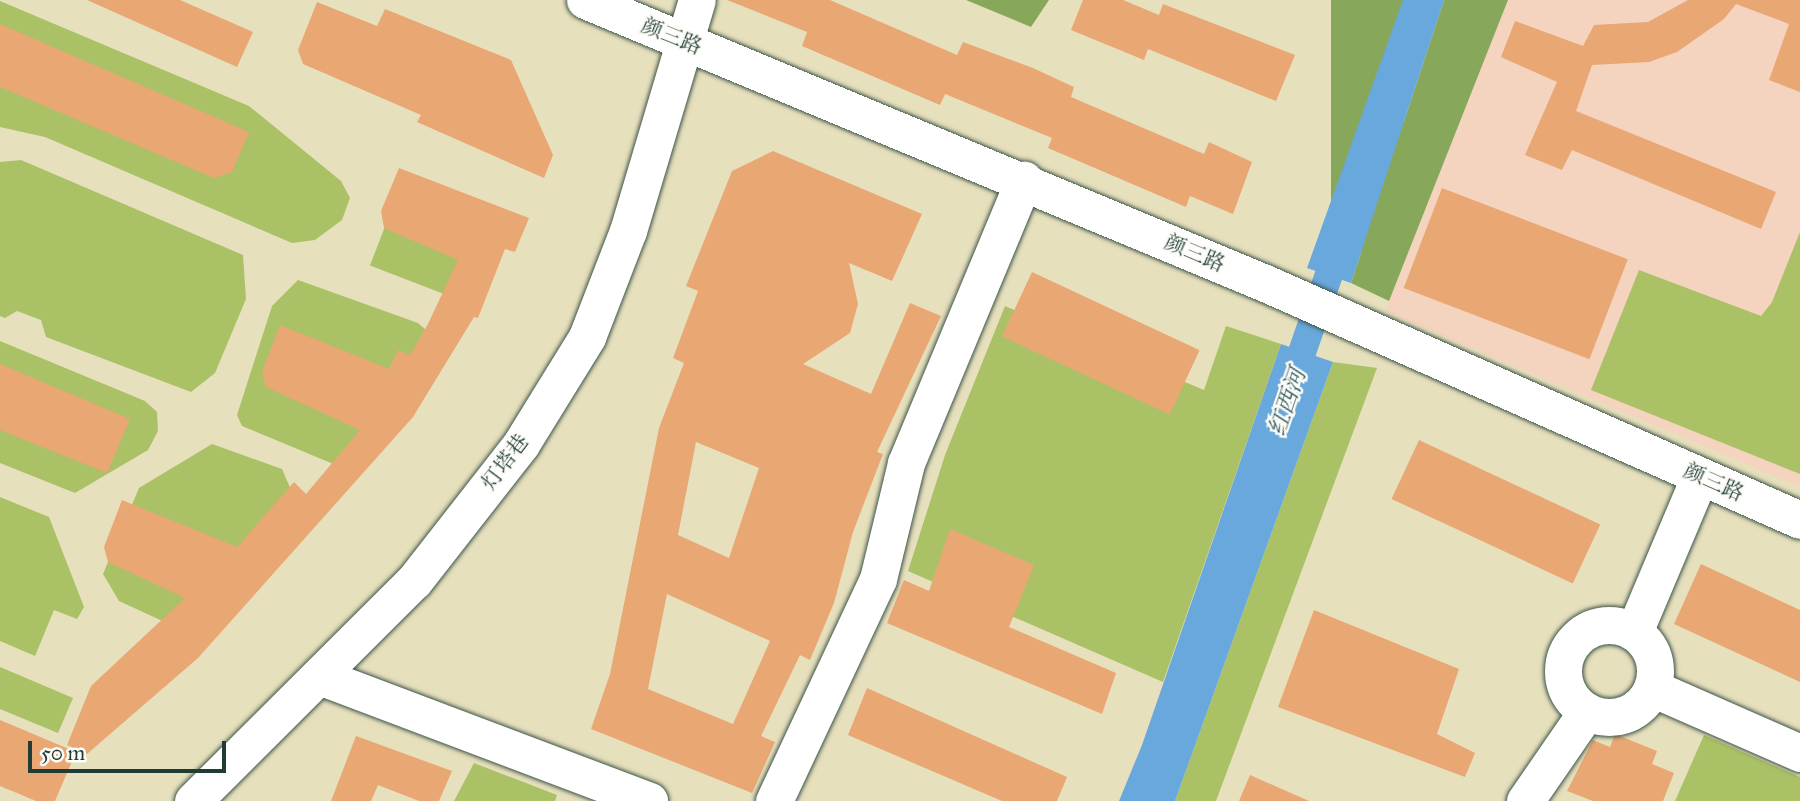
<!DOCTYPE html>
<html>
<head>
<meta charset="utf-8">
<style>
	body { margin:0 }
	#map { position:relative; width:1800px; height:801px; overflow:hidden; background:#e7e0bd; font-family:"IM FELL Great Primer","Noto Serif SC",serif }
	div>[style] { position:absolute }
	.built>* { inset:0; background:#f4d3bf }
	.green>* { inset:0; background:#aac166; transform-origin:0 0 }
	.forest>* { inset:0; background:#87a75b; transform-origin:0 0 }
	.water>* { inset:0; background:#69a8dc }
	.canal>* { height:28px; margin:-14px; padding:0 14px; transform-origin:14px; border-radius:14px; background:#69a8dc }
	.building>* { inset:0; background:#e9a774; transform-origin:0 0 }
	.roads { filter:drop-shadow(0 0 2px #3d5549) drop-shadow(0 0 2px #3d5549) }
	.minor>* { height:37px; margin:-18.5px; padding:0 18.5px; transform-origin:18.5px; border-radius:18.5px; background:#fff }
	.minor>.ring { margin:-18.5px; padding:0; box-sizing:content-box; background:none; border:37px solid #fff; border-radius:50% }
	span { translate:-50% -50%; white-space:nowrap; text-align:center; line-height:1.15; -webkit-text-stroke:5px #fdfcf7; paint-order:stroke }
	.street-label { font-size:21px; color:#1f3d34 }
	.water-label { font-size:23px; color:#355d66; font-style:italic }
	.scale { position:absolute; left:28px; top:741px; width:198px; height:32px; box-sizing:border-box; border:4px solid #1f3d34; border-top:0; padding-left:9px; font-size:21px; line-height:24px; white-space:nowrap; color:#1f3d34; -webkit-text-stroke:5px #fdfcf7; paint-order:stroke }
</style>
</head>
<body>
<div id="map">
	<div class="built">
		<i style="clip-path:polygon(1508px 0,1800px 0,1800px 487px,1385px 311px)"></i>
	</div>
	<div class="green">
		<i style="clip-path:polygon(0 1px,249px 106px,341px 181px,350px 198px,342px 220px,315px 240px,292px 243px,45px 137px,0 127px)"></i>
		<i style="clip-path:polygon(21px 160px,243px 255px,246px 299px,215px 373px,191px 392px,46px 337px,41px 320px,17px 311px,5px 318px,0 316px,0 162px)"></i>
		<i style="left:399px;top:190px;width:94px;height:81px;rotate:21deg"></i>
		<i style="clip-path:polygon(1800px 232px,1800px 474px,1591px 390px,1639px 270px,1761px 316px,1772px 302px)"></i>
		<i style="clip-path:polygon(298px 280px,418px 323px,432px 335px,343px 468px,242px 426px,237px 415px,272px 306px)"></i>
		<i style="clip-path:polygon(1005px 306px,1204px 390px,1226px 326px,1281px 344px,1163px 682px,908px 571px,945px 455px)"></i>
		<i style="clip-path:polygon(0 341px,145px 401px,157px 412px,158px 431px,148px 450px,75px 493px,0 463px)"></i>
		<i style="clip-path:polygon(1333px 362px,1377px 368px,1216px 801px,1175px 801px)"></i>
		<i style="clip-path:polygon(212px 444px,282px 469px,295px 499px,182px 630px,119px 601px,103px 574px,139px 488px)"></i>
		<i style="clip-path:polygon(0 497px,49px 517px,84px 607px,77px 619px,54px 610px,35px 656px,0 641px)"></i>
		<i style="clip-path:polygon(0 667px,73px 698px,58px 733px,0 709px)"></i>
		<i style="clip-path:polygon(1704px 735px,1800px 777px,1800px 801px,1675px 801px)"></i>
		<i style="clip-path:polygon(474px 763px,557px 795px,555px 801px,454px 801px)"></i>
	</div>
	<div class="forest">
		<i style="clip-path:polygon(966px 0,1049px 0,1031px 27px)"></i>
		<i style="left:1331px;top:0;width:73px;height:251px"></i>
		<i style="clip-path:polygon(1444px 0,1508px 0,1389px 301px,1351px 283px)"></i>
	</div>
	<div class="water">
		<i style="clip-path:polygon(1403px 0,1444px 0,1351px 283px,1307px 268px)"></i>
		<i style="clip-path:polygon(1281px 344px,1333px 362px,1175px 801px,1119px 801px,1142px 745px)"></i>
	</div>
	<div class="canal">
		<i style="left:1290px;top:387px;width:156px;rotate:-70.9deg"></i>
	</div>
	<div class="building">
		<i style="clip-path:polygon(87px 0,180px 0,253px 32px,237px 67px)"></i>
		<i style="clip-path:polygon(727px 0,830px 0,957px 55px,963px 42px,1033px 68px,1074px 87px,1071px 97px,1204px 154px,1209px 142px,1252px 162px,1233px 214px,1190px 196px,1186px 207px,1048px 148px,1052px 138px,945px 94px,940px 105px,802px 46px,807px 32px)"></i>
		<i style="clip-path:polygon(1083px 0,1123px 0,1159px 15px,1163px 4px,1295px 55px,1276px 101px,1148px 49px,1144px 60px,1071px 30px)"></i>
		<i style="clip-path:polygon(1688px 0,1800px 0,1800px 92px,1769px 80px,1789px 24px,1736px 4px,1724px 19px,1677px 52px,1649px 62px,1592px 65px,1576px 111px,1776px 192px,1761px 229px,1572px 150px,1562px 170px,1525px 155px,1557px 82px,1501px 57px,1515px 21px,1583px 46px,1594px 25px,1648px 22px)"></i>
		<i style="clip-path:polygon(317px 2px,377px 26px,385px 9px,511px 60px,553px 155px,544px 178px,417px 122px,421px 115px,303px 64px,298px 50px)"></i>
		<i style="clip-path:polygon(0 24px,249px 132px,232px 172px,214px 178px,0 87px)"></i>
		<i style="clip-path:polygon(evenodd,773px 151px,922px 214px,892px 281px,849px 263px,858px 304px,850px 333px,803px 364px,871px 394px,910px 303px,941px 316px,877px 452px,883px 454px,853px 532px,834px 603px,810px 660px,800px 655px,761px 736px,775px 742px,752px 793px,591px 729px,610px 674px,659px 428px,684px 363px,673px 358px,698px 291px,686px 286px,732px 171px,773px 151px,696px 442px,759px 468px,729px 558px,678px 535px,696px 442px,773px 151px,667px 594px,770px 641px,733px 724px,648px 689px,667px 594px)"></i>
		<i style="clip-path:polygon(399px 168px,529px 218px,515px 252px,505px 249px,478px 318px,474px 317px,413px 417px,198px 658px,87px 754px,67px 745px,91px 686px,185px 598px,108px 562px,104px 547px,122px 500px,237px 547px,294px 482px,306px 494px,360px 430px,266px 387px,262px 372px,280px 325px,389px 369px,398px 350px,410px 355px,428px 324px,458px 260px,384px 228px,381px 211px)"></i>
		<i style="left:1442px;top:188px;width:199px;height:107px;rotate:21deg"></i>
		<i style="left:1032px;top:272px;width:185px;height:71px;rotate:25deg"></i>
		<i style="clip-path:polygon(0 364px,130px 419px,107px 473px,0 430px)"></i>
		<i style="left:1419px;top:440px;width:200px;height:65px;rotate:25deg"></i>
		<i style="clip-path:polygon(950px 529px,1034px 565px,1009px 627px,1116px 673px,1102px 714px,887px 623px,904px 580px,929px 591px)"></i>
		<i style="clip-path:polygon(1701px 564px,1800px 610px,1800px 682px,1674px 624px)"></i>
		<i style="clip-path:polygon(1314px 610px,1459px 669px,1437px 734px,1475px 753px,1465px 777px,1278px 707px)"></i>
		<i style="clip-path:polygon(867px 688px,1067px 777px,1057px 801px,1002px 801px,848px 735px)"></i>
		<i style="clip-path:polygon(0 720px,76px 752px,55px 801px,36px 801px,0 786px)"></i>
		<i style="clip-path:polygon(1615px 734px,1657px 751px,1652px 764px,1674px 773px,1663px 801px,1593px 801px,1567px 791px,1593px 740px,1610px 747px)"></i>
		<i style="clip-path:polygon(356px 736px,452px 771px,439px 801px,419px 801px,378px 785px,371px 801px,331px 801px)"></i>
		<i style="clip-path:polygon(1250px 775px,1309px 801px,1239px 801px)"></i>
	</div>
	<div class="roads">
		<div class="minor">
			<i style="left:585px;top:0;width:737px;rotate:22.6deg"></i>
			<i style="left:1265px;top:283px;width:585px;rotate:23.89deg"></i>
			<i class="ring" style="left:1563px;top:625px;width:55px;height:55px"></i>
			<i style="left:1634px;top:632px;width:169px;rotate:-67.1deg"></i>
			<i style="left:319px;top:676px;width:353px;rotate:20.7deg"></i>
			<i style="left:1652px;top:688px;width:162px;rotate:23.7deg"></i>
			<i style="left:193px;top:801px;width:312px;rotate:-44.9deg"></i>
			<i style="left:414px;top:581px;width:174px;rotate:-52deg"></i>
			<i style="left:521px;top:444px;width:126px;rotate:-58.3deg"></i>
			<i style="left:587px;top:337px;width:114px;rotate:-68.9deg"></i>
			<i style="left:628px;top:231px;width:241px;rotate:-73.4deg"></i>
			<i style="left:774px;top:801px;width:245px;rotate:-64.9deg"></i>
			<i style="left:878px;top:579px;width:119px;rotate:-76.4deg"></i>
			<i style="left:906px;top:463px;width:307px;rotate:-67.4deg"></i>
			<i style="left:1525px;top:801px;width:109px;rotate:-55.4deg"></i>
		</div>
	</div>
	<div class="street-label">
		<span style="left:672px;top:36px;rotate:22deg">颜三路</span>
		<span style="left:1195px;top:253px;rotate:23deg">颜三路</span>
		<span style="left:505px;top:462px;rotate:-53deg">灯塔巷</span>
		<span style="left:1714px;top:482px;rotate:24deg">颜三路</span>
	</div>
	<div class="water-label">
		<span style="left:1287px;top:402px;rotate:-71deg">红西河</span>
	</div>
	<div class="scale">50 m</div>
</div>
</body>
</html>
